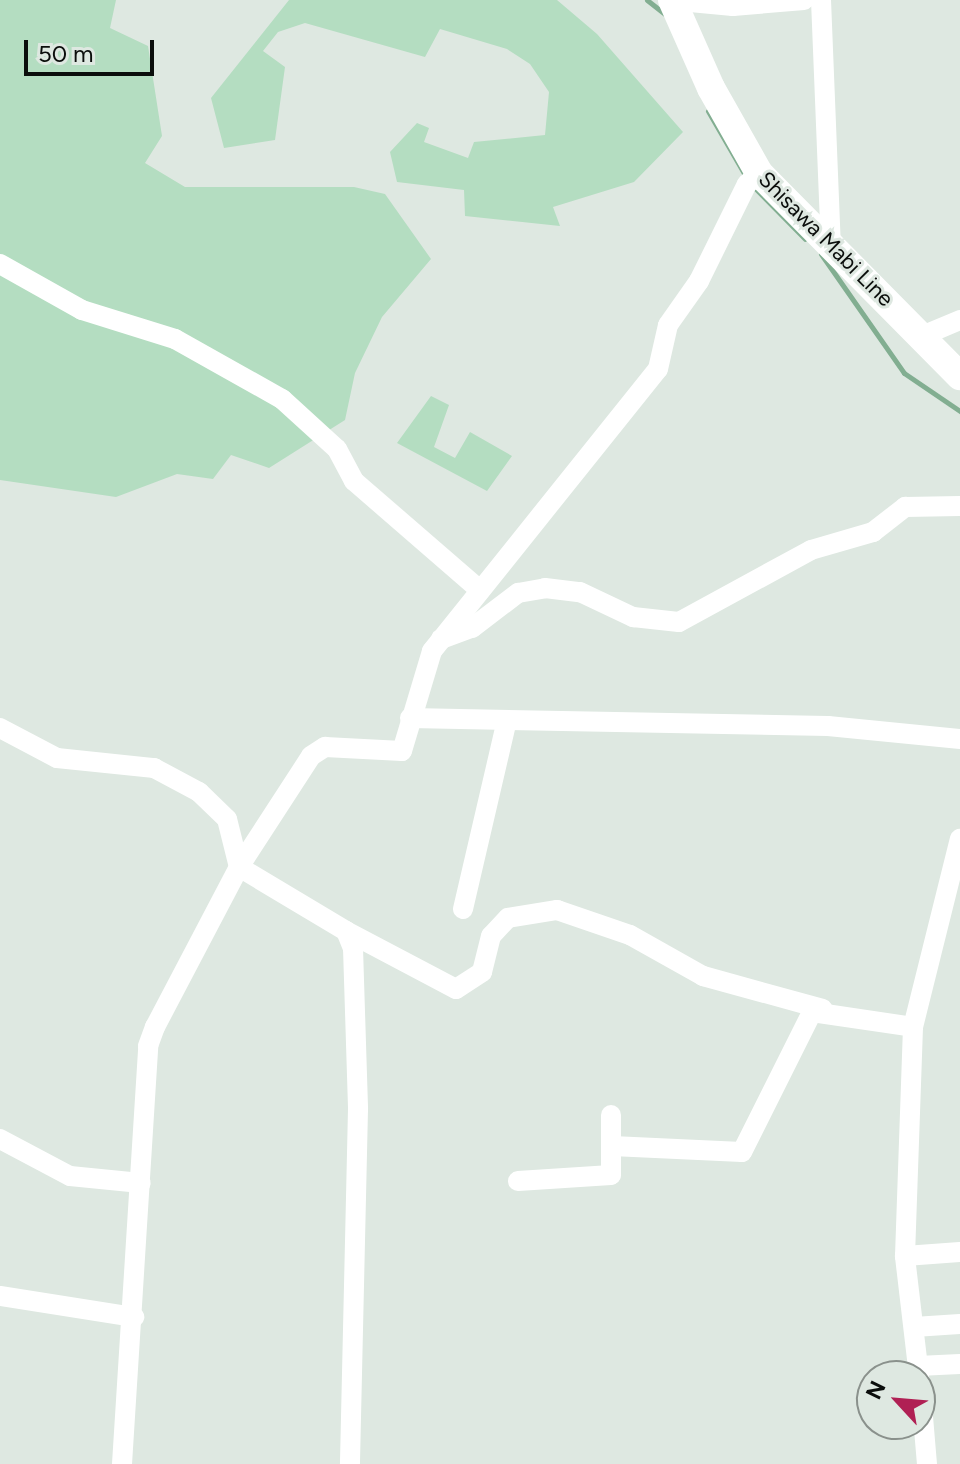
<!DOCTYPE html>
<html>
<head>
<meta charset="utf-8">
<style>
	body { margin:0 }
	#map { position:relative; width:960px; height:1464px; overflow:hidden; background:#dee8e1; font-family:Figtree,sans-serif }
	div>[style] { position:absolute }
	.green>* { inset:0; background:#b4ddc1 }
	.stream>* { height:5px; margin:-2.5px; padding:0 2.5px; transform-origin:2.5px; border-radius:2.5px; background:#82ae91 }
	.street>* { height:20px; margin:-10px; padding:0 10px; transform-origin:10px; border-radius:10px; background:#fff }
	.secondary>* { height:28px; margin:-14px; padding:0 14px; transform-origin:14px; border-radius:14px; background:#fff }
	span { translate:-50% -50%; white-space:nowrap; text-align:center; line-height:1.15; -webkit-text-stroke:6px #dee8e1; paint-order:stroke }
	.street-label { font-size:22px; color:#0b0e0c }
	.north { position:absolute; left:856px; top:1360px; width:80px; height:80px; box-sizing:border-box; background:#dee8e1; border:2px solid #8a918c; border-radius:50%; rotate:296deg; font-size:22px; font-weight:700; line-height:32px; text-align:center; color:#0b0e0c }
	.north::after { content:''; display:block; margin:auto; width:28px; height:36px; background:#b02054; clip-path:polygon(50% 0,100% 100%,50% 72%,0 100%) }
	.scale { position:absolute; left:24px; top:40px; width:130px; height:36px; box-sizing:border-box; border:4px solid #0b0e0c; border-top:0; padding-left:10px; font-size:24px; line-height:28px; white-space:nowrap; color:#0b0e0c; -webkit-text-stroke:6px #dee8e1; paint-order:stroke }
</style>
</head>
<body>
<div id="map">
	<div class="green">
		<i style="clip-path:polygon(0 0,116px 0,110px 28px,148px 46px,162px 136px,145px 163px,185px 187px,354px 187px,385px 194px,431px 259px,382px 317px,355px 373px,345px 420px,269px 468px,231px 455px,213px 479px,177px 474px,116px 497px,0 480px)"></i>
		<i style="clip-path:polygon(289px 0,557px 0,597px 34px,683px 132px,634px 182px,553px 207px,560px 226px,465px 216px,464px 190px,397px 182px,390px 152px,417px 123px,429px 128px,424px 142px,468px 158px,474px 142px,545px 135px,549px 92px,530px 64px,507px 49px,440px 29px,425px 57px,305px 23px,278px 32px,263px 51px,285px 67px,275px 140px,224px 148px,211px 98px)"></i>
		<i style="clip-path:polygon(431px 396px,449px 405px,434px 447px,455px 458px,470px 432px,512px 456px,487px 491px,397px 443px)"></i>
	</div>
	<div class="stream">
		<i style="left:647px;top:0;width:23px;rotate:38deg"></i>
		<i style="left:708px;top:111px;width:74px;rotate:60deg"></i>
		<i style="left:753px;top:186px;width:74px;rotate:45.5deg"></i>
		<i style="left:821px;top:254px;width:145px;rotate:55.1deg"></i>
		<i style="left:904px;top:373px;width:68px;rotate:34.2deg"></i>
	</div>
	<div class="street">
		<i style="left:669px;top:0;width:64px;rotate:5.4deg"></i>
		<i style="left:733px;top:6px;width:71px;rotate:-4.8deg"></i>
		<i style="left:821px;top:0;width:245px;rotate:87.7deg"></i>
		<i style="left:0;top:264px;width:94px;rotate:29.3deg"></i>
		<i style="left:82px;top:310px;width:97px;rotate:17.3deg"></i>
		<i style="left:175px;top:339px;width:123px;rotate:29.3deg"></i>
		<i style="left:282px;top:399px;width:74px;rotate:42.3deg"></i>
		<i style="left:337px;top:449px;width:36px;rotate:62deg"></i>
		<i style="left:354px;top:481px;width:167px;rotate:40.9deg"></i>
		<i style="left:922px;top:336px;width:41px;rotate:-22.8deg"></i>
		<i style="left:441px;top:639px;width:33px;rotate:-20deg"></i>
		<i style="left:472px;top:628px;width:58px;rotate:-37.3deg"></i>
		<i style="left:518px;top:593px;width:27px;rotate:-10deg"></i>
		<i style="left:545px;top:588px;width:35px;rotate:7deg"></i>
		<i style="left:580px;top:592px;width:59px;rotate:25.3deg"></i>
		<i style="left:633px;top:617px;width:46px;rotate:6.2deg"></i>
		<i style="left:679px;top:622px;width:150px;rotate:-28.6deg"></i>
		<i style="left:811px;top:550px;width:65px;rotate:-16.2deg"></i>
		<i style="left:873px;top:532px;width:41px;rotate:-38deg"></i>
		<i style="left:905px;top:507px;width:55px;rotate:-1deg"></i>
		<i style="left:410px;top:718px;width:418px;rotate:1.1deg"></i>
		<i style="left:828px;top:726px;width:133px;rotate:5.6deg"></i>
		<i style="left:0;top:728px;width:64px;rotate:27.8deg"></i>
		<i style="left:57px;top:758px;width:98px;rotate:5.9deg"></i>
		<i style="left:154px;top:768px;width:51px;rotate:28.1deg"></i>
		<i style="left:199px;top:792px;width:39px;rotate:44deg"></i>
		<i style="left:227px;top:819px;width:49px;rotate:76deg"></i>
		<i style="left:239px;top:867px;width:125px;rotate:30.9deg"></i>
		<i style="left:346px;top:931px;width:18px;rotate:68deg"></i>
		<i style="left:353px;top:948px;width:161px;rotate:88.2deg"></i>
		<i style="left:358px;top:1109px;width:355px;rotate:91.3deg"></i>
		<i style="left:463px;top:909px;width:194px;rotate:-76.9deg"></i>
		<i style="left:346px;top:931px;width:124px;rotate:27.8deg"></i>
		<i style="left:456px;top:989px;width:31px;rotate:-33deg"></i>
		<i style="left:482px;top:972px;width:37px;rotate:-76deg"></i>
		<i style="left:491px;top:936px;width:25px;rotate:-47deg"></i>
		<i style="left:508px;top:918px;width:50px;rotate:-9.3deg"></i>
		<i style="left:557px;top:910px;width:77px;rotate:18.9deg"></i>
		<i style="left:630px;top:935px;width:84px;rotate:29.3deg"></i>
		<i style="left:703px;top:976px;width:124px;rotate:15.4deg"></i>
		<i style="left:0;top:1139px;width:79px;rotate:27.9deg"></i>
		<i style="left:70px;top:1176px;width:71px;rotate:5.6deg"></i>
		<i style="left:612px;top:1146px;width:130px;rotate:2.6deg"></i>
		<i style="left:742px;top:1152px;width:157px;rotate:-63.4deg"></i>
		<i style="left:812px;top:1012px;width:102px;rotate:8.4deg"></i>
		<i style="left:518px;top:1181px;width:93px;rotate:-3.7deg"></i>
		<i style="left:611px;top:1175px;width:60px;rotate:-90deg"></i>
		<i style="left:905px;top:1256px;width:55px;rotate:-4.2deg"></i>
		<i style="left:0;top:1296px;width:136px;rotate:8.9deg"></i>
		<i style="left:914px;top:1327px;width:46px;rotate:-3.7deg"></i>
		<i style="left:918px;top:1366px;width:42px;rotate:-2.7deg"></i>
		<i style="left:919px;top:1376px;width:121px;rotate:-96.7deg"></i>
		<i style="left:905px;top:1256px;width:229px;rotate:-88deg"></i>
		<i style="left:913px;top:1027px;width:194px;rotate:-76deg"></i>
		<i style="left:920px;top:1381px;width:83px;rotate:85.2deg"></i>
		<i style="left:122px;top:1464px;width:419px;rotate:-86.4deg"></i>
		<i style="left:148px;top:1046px;width:20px;rotate:-70deg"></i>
		<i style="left:155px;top:1027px;width:181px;rotate:-62.3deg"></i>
		<i style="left:239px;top:867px;width:132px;rotate:-57deg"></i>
		<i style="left:311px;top:756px;width:17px;rotate:-33deg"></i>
		<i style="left:325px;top:747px;width:77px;rotate:3deg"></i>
		<i style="left:402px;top:751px;width:104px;rotate:-73.3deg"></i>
		<i style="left:432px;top:651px;width:361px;rotate:-51.3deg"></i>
		<i style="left:658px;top:369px;width:45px;rotate:-77.2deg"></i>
		<i style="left:668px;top:325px;width:54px;rotate:-54.8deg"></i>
		<i style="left:699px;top:281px;width:108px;rotate:-63.7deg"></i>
		<i style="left:747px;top:184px;width:16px;rotate:-43deg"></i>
	</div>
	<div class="secondary">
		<i style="left:672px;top:0;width:96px;rotate:66.1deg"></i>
		<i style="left:711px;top:88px;width:98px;rotate:60.5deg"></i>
		<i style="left:759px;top:173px;width:286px;rotate:45.3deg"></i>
	</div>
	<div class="street-label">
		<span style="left:826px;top:239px;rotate:45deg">Shisawa Mabi Line</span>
	</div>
	<div class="north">N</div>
	<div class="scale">50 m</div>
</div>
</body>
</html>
